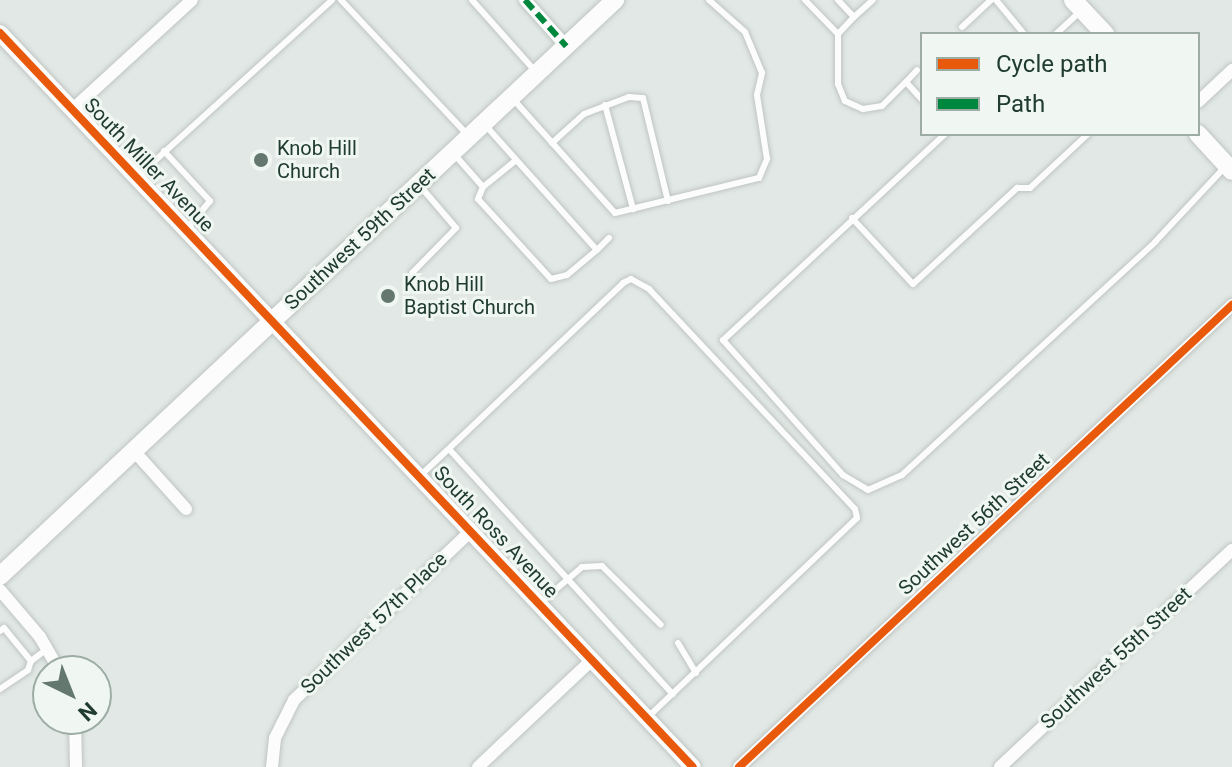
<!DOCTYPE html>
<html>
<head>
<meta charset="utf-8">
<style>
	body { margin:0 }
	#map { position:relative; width:1232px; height:767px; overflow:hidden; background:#e2e8e5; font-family:Roboto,sans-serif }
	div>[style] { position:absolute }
	.roads { filter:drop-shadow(0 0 2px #bfc5c2) drop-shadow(0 0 2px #bfc5c2) }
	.service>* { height:6px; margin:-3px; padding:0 3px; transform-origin:3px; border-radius:3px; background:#fbfcfb }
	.minor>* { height:12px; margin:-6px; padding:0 6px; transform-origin:6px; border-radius:6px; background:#fbfcfb }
	.tertiary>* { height:16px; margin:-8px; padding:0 8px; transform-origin:8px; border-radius:8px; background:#fbfcfb }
	.secondary>* { height:18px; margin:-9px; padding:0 9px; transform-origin:9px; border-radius:9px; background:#fbfcfb }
	.quiet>* { height:6px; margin-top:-3px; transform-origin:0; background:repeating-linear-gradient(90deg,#00873e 0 12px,transparent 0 18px) }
	.cycleway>* { height:8px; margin:-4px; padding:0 4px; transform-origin:4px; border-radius:4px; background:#e8590c }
	.dots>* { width:22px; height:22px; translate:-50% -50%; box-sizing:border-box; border:4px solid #f0f7f3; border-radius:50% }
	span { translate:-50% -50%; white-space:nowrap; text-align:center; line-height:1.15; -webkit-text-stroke:6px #f0f7f3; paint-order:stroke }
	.poi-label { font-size:20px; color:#203b31 }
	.left { translate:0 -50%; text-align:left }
	.street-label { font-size:20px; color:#203b31 }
	.legend { position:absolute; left:920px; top:32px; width:280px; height:104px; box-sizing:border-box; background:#f0f7f3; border:2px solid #9daca5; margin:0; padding:10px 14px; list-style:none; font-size:24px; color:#203b31 }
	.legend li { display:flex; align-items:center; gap:16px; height:40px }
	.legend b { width:40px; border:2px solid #9daca5 }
	.north { position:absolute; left:32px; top:655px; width:80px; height:80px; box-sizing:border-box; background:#f0f7f3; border:2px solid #9daca5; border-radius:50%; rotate:137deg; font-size:22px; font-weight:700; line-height:32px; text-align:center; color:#203b31 }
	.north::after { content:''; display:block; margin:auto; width:28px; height:36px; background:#647870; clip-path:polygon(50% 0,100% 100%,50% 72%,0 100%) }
</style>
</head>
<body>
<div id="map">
	<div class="roads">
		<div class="service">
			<i style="left:341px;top:0;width:184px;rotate:46.8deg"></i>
			<i style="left:472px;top:0;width:96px;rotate:48.4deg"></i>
			<i style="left:805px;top:0;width:47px;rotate:45.9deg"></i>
			<i style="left:838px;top:34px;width:50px;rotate:90deg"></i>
			<i style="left:838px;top:84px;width:18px;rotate:68deg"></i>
			<i style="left:845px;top:101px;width:20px;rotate:24deg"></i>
			<i style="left:863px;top:109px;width:19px;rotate:-9deg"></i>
			<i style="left:882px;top:106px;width:34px;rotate:-45deg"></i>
			<i style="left:906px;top:82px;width:24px;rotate:48deg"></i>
			<i style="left:838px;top:0;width:23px;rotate:47deg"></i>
			<i style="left:854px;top:17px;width:25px;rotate:-42deg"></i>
			<i style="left:996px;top:0;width:44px;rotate:50.5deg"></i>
			<i style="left:962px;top:27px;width:40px;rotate:-43deg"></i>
			<i style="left:838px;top:34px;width:23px;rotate:-47deg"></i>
			<i style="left:1056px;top:34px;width:33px;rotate:-43deg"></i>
			<i style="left:906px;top:82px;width:16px;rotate:-47deg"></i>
			<i style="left:513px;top:99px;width:153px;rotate:48.2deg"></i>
			<i style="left:615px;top:213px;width:148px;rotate:-13.7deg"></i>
			<i style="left:759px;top:178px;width:21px;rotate:-67deg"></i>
			<i style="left:767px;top:159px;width:65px;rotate:-98.9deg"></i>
			<i style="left:757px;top:95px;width:23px;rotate:-77deg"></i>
			<i style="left:762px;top:73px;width:44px;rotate:-112.5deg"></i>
			<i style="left:745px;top:32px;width:48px;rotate:-138.4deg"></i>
			<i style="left:605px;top:105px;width:108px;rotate:74.9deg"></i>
			<i style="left:486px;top:126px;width:166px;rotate:48.2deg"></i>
			<i style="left:597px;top:250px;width:17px;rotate:-45deg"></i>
			<i style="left:945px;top:134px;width:303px;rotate:137.1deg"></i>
			<i style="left:723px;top:340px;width:181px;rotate:48.4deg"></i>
			<i style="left:843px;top:475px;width:29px;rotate:31deg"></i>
			<i style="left:868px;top:490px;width:37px;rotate:-24deg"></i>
			<i style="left:902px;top:475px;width:344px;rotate:-42.6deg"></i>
			<i style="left:1155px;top:242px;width:101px;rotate:-47deg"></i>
			<i style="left:552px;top:143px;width:43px;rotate:-42.2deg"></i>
			<i style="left:584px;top:114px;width:48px;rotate:-20.7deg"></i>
			<i style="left:629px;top:97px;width:14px;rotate:4deg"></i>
			<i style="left:643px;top:98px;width:106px;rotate:76.4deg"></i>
			<i style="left:164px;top:151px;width:68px;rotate:47.4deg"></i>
			<i style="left:210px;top:201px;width:35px;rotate:130deg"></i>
			<i style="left:454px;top:154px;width:44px;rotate:48.7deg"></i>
			<i style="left:483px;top:187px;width:13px;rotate:113deg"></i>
			<i style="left:478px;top:199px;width:108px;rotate:47.6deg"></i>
			<i style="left:551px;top:279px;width:16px;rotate:-14deg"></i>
			<i style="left:567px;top:275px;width:39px;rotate:-40deg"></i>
			<i style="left:137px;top:177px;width:263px;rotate:-42.2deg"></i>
			<i style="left:483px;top:187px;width:41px;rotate:-39.1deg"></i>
			<i style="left:852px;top:218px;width:90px;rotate:47.3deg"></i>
			<i style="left:913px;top:284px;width:142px;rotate:-42.7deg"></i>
			<i style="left:1017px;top:188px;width:13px"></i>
			<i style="left:1030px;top:188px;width:79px;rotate:-43deg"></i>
			<i style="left:412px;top:273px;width:63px;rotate:-45.6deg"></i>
			<i style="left:456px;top:228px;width:54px;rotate:-130.5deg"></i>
			<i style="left:449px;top:449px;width:332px;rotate:47.6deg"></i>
			<i style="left:421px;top:475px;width:279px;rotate:-43.5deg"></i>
			<i style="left:623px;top:283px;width:9px;rotate:-27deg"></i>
			<i style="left:631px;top:279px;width:21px;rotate:29deg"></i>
			<i style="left:649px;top:289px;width:301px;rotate:46.9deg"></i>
			<i style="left:855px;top:509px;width:9px;rotate:77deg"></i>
			<i style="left:857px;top:518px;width:287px;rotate:136.4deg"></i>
			<i style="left:540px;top:603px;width:55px;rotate:-40.6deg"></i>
			<i style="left:582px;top:567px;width:20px;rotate:-3deg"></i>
			<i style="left:602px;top:566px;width:83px;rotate:45deg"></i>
			<i style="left:0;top:631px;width:5px;rotate:-37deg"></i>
			<i style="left:4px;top:628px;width:43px;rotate:50.7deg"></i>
			<i style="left:31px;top:661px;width:21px;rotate:-37deg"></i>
			<i style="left:678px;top:643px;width:35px;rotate:59deg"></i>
			<i style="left:0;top:689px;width:34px;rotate:-34deg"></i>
			<i style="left:28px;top:670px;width:9px;rotate:-72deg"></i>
		</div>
		<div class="minor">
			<i style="left:525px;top:0;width:62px;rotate:48.3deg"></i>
			<i style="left:1198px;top:102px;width:47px;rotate:-43.3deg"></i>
			<i style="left:73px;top:109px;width:161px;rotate:-42.5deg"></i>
			<i style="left:134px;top:451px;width:78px;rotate:48.1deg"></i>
			<i style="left:0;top:590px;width:62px;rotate:49.6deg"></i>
			<i style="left:40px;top:637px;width:39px;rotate:60deg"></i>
			<i style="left:75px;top:719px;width:48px;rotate:88.8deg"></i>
			<i style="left:272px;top:767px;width:29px;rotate:-84deg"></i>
			<i style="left:275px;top:738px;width:42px;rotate:-63.4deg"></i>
			<i style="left:294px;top:700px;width:246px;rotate:-43.7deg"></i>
			<i style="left:478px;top:767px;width:156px;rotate:-43.2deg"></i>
			<i style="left:739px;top:767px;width:676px;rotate:-43.14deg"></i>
			<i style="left:1000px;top:767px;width:318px;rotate:-43.1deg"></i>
		</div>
		<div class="tertiary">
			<i style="left:0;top:33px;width:1009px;rotate:46.65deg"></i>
		</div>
		<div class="secondary">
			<i style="left:1073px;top:0;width:47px;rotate:46.7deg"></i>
			<i style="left:1198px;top:134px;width:50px;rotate:47.4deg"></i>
			<i style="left:0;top:576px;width:843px;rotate:-43.12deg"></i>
		</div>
	</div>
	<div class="quiet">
		<i style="left:525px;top:0;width:62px;rotate:48.3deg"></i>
	</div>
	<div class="cycleway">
		<i style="left:0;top:33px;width:1009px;rotate:46.65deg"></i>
		<i style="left:739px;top:767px;width:676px;rotate:-43.14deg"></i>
	</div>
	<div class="dots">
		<i style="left:261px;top:160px;background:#647870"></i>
		<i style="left:388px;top:296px;background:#647870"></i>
	</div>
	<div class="poi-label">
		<span class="left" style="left:277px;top:160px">Knob Hill<br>Church</span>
		<span class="left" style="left:404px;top:296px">Knob Hill<br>Baptist Church</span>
	</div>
	<div class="street-label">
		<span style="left:149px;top:165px;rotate:46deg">South Miller Avenue</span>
		<span style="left:360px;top:239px;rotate:-43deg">Southwest 59th Street</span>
		<span style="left:974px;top:524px;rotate:-43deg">Southwest 56th Street</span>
		<span style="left:496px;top:532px;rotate:47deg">South Ross Avenue</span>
		<span style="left:374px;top:623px;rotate:-44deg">Southwest 57th Place</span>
		<span style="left:1116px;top:658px;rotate:-43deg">Southwest 55th Street</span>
	</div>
	<ul class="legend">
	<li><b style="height:10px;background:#e8590c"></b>Cycle path</li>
	<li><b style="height:10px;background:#00873e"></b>Path</li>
	</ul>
	<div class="north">N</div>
</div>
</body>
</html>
